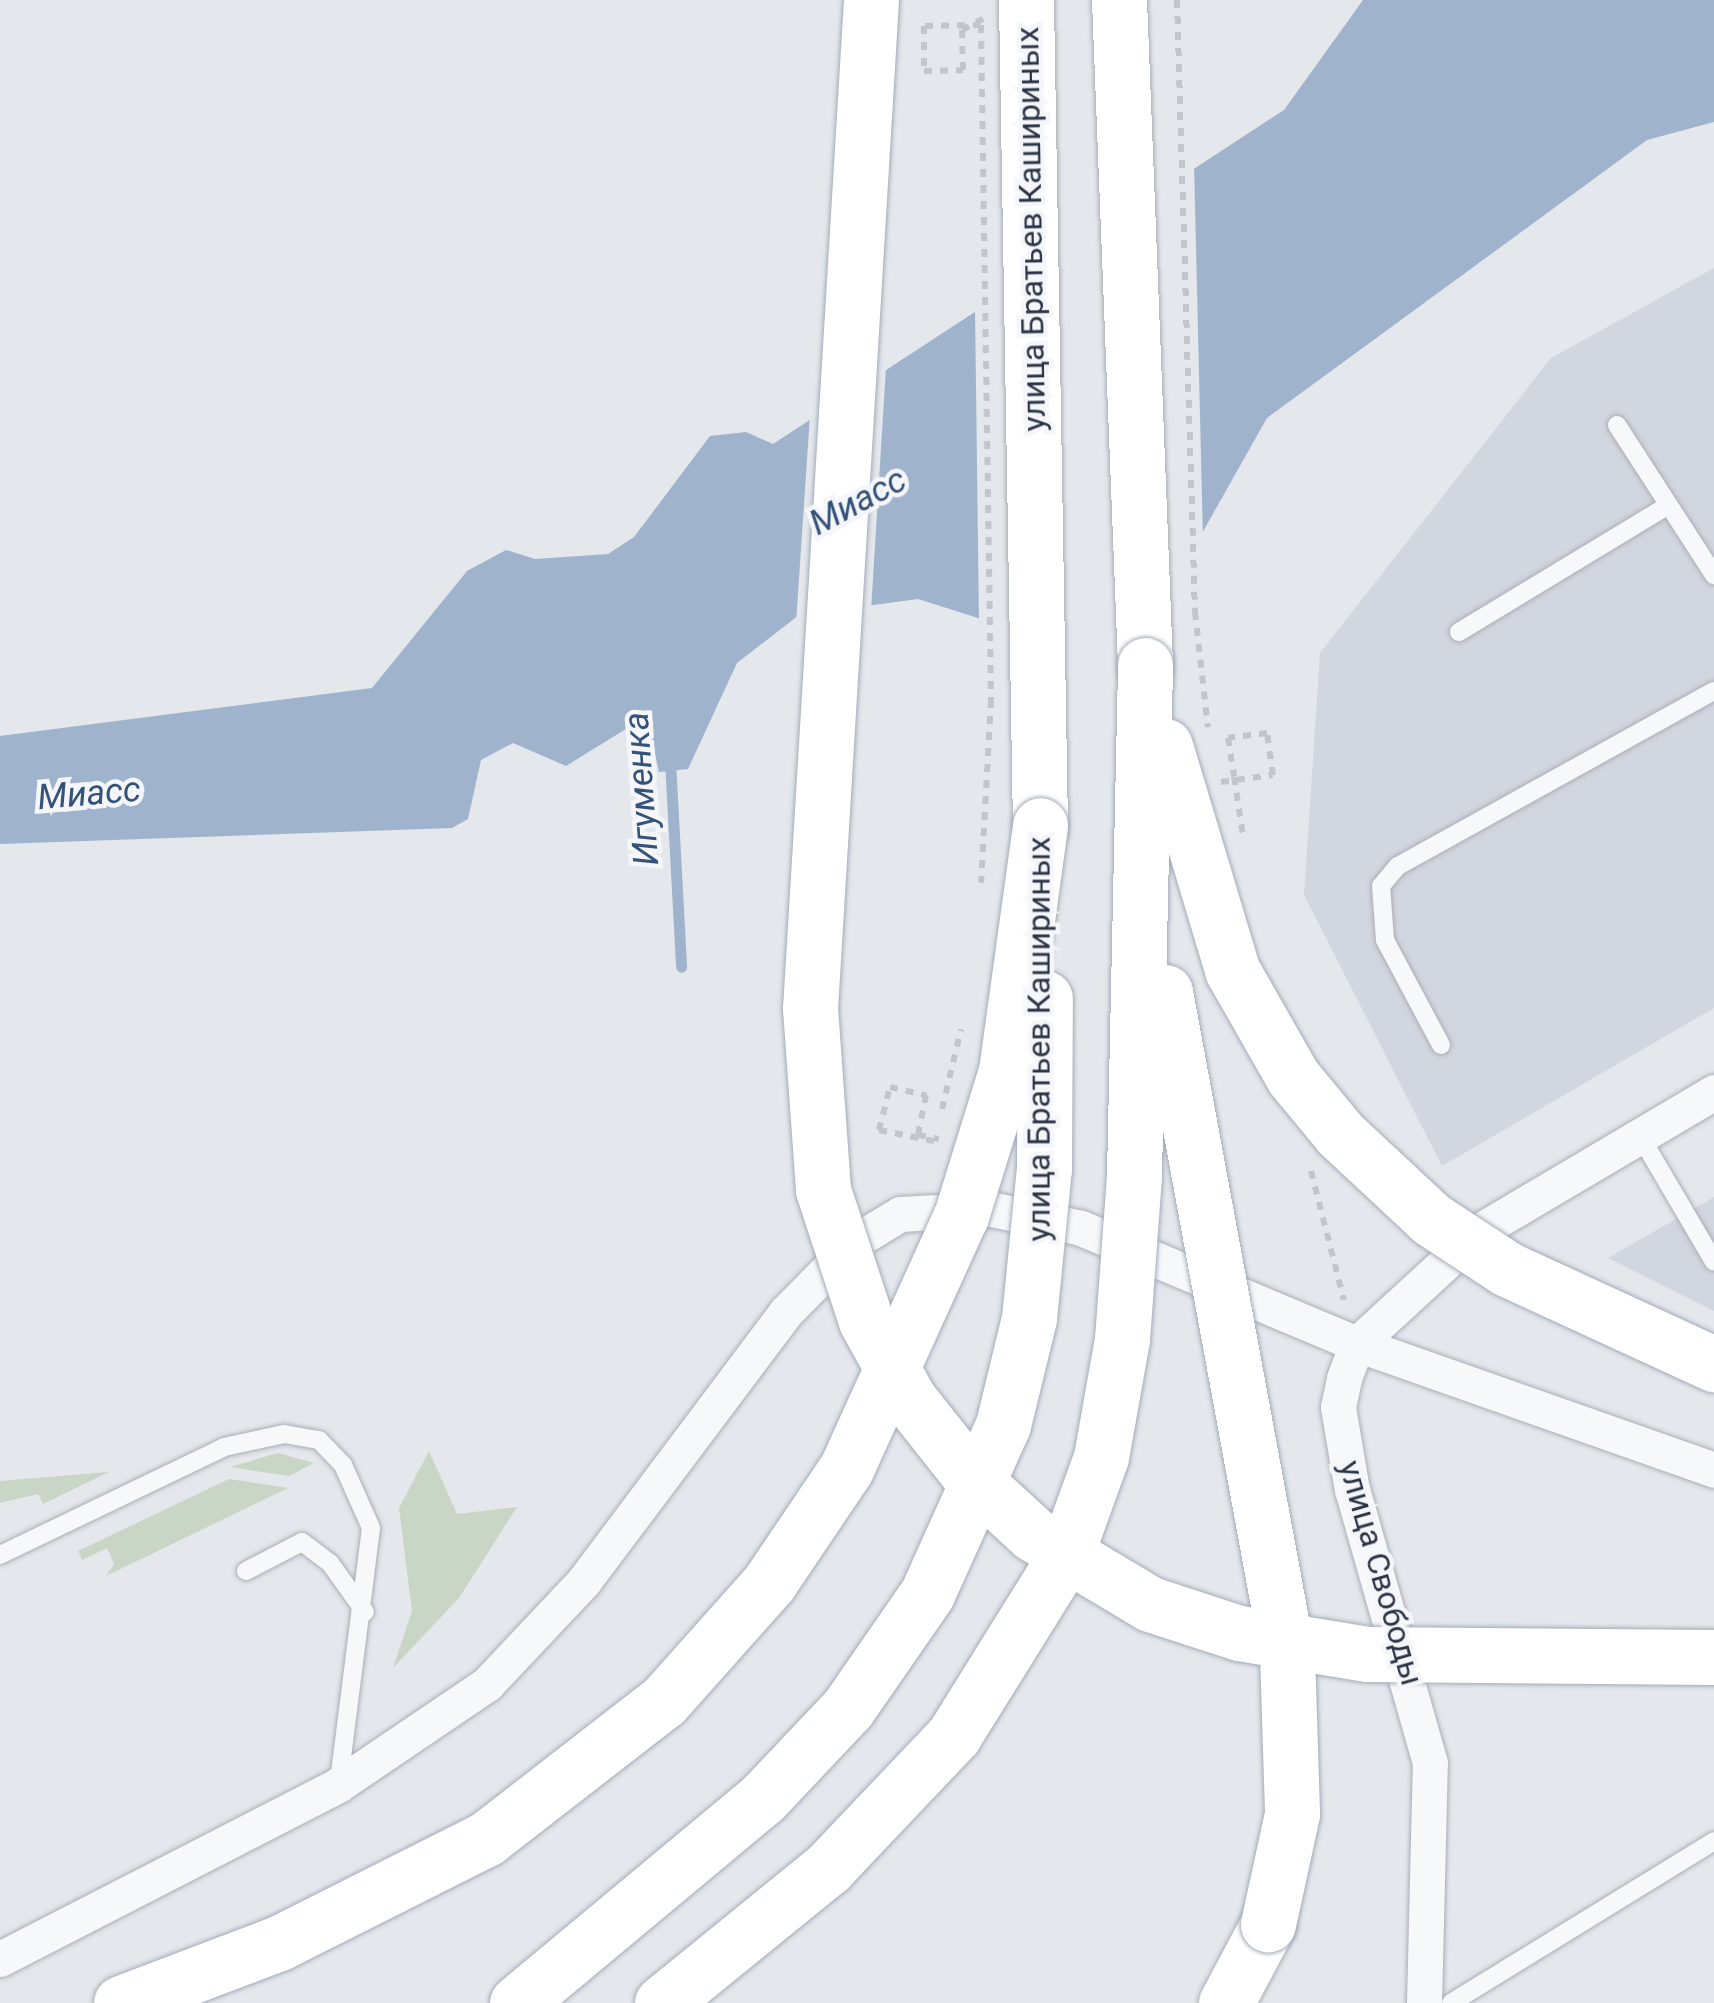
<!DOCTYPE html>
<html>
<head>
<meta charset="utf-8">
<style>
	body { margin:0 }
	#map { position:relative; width:1714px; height:2003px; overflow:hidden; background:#e4e7ec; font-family:Roboto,sans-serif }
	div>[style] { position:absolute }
	.built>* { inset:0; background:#d2d6de }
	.green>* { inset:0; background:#c9d6c5 }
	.water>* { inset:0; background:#9fb4cc }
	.pier>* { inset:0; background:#e4e7ec }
	.stream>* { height:11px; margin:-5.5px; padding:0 5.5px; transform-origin:5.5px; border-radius:5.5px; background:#9fb4cc }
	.path>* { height:6px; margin-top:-3px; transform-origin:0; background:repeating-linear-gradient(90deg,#c2c5cb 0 8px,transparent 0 16px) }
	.roads { filter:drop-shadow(0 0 2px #a9aeb7) drop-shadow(0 0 2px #a9aeb7) }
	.lane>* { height:18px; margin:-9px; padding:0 9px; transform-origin:9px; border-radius:9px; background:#f7f8fa }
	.street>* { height:35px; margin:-17.5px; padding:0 17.5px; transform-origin:17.5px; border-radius:17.5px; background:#f7f8fa }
	.primary>* { height:55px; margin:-27.5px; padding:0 27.5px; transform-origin:27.5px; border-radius:27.5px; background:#fff }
	.path-bridge>* { height:6px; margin-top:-3px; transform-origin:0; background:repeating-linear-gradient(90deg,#c2c5cb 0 8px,transparent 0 16px) }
	.bridges { filter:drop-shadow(0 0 2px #a3abb8) drop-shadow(0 0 2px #a3abb8) }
	.primary-bridge>* { height:55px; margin:-27.5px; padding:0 27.5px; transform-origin:27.5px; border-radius:27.5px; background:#fff }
	span { translate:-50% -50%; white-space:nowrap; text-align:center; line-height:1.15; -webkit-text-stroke:9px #f4f6f9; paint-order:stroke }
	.street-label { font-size:32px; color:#2b3445 }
	.water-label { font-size:35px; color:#34527a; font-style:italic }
</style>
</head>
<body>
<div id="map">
	<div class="built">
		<i style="clip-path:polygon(1714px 268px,1714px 1008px,1442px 1166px,1304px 895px,1320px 653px,1551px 358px)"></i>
		<i style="clip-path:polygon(1714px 1197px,1714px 1311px,1608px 1258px,1688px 1212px)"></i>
	</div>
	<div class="green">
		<i style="clip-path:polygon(429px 1451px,457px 1514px,517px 1507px,459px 1598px,393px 1668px,412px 1611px,399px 1508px)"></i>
		<i style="clip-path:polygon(278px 1453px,314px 1463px,289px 1476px,230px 1467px)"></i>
		<i style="clip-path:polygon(109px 1472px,43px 1504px,38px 1494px,0 1503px,0 1481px)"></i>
		<i style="clip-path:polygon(229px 1479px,288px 1488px,106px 1576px,114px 1564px,107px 1548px,82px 1560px,78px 1551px)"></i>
	</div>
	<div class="water">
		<i style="clip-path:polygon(1363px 0,1714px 0,1714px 122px,1647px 140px,1267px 418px,1188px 558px,997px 624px,918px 599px,799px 615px,737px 663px,688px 769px,659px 772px,647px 716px,566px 766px,513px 743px,481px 760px,468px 819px,452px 828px,0 844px,0 736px,372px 688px,467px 571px,506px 550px,535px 559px,608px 554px,634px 537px,710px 436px,746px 432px,773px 444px,1284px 110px)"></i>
	</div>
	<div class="pier">
		<i style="clip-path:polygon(1194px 164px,1203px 541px,1191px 561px,1075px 634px,979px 624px,975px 308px)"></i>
		<i style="clip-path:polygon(886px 367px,871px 610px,796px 623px,810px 415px)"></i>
	</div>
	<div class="stream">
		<i style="left:670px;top:761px;width:206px;rotate:86.9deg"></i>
	</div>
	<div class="path">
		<i style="left:981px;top:25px;width:57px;rotate:179deg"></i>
		<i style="left:924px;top:26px;width:45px;rotate:90deg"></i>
		<i style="left:924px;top:71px;width:39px;rotate:-1deg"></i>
		<i style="left:963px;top:70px;width:40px;rotate:-91.4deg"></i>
		<i style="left:962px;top:30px;width:24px;rotate:-28deg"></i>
		<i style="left:1221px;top:782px;width:52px;rotate:-7.7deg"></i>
		<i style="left:1273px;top:775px;width:42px;rotate:-98.1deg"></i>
		<i style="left:1267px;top:733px;width:39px;rotate:173deg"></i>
		<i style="left:1228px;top:738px;width:39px;rotate:81deg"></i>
		<i style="left:1234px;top:777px;width:60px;rotate:81.3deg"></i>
		<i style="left:934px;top:1141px;width:56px;rotate:-168.7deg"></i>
		<i style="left:879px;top:1130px;width:44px;rotate:-75.7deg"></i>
		<i style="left:890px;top:1087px;width:37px;rotate:13deg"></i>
		<i style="left:926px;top:1095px;width:41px;rotate:101.3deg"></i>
		<i style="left:918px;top:1135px;width:21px;rotate:11deg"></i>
		<i style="left:1311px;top:1171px;width:133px;rotate:75.7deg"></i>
	</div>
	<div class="roads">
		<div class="lane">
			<i style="left:1617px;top:425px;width:179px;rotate:57.1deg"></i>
			<i style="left:1459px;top:632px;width:243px;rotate:-31.2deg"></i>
			<i style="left:1441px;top:1045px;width:119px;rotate:-118.1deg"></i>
			<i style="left:1385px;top:940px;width:54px;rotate:-94.2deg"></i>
			<i style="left:1381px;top:886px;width:26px;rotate:-50deg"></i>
			<i style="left:1398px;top:866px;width:361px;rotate:-29deg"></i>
			<i style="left:1639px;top:1134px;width:148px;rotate:59.6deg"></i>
			<i style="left:0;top:1555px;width:249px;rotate:-25.7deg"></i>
			<i style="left:224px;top:1447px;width:61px;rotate:-12.2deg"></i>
			<i style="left:284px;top:1434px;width:36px;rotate:10deg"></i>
			<i style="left:319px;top:1440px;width:35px;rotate:46deg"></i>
			<i style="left:343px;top:1465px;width:69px;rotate:66deg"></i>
			<i style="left:371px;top:1528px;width:255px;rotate:97.2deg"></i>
			<i style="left:246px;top:1571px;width:63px;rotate:-27.4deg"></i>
			<i style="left:302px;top:1542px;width:35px;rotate:37deg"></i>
			<i style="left:330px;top:1563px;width:60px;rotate:54.5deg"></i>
			<i style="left:1451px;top:2003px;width:309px;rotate:-31.6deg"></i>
		</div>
		<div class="street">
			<i style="left:0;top:1959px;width:380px;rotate:-27.2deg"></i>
			<i style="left:338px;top:1785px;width:180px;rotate:-34.1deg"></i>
			<i style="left:487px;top:1684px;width:141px;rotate:-46.7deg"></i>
			<i style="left:584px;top:1581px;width:336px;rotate:-53.1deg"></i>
			<i style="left:786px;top:1312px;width:101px;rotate:-45.4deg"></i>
			<i style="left:857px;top:1240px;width:50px;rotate:-31.2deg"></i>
			<i style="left:900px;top:1214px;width:91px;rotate:-3.1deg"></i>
			<i style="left:991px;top:1209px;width:92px;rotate:11.9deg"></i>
			<i style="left:1081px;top:1228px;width:299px;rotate:22.8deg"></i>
			<i style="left:1357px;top:1344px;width:379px;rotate:19.4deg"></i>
			<i style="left:1424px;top:2003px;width:240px;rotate:-88.6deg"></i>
			<i style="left:1430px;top:1763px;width:284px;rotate:-105.9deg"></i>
			<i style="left:1352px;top:1490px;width:84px;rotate:-99.6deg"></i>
			<i style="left:1338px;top:1407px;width:30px;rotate:-78deg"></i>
			<i style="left:1344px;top:1378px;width:36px;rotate:-69deg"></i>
			<i style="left:1357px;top:1344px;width:168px;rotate:-42.6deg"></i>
			<i style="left:1481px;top:1230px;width:271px;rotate:-30.6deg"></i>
		</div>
		<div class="primary">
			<i style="left:1026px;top:0;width:825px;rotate:89.03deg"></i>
			<i style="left:1119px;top:0;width:666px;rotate:87.76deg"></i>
			<i style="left:1226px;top:2003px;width:89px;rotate:-62deg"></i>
		</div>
	</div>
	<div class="path-bridge">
		<i style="left:1177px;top:0;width:612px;rotate:88.32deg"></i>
		<i style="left:1195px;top:612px;width:116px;rotate:83.6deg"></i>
		<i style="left:981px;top:25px;width:675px;rotate:89.15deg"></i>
		<i style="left:991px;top:700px;width:183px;rotate:93.1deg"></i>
		<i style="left:942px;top:1109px;width:82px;rotate:-76.6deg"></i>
	</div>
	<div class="bridges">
		<div class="primary-bridge">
			<i style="left:871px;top:0;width:1010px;rotate:93.46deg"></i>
			<i style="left:810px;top:1008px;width:182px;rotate:85.9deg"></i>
			<i style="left:823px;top:1190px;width:138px;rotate:71.8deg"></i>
			<i style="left:866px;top:1321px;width:89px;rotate:61.1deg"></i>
			<i style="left:909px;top:1399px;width:98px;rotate:51.6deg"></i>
			<i style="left:970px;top:1476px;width:86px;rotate:42.6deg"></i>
			<i style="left:1033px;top:1534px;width:136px;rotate:30.9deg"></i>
			<i style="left:1150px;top:1604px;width:94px;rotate:18deg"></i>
			<i style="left:1239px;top:1633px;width:130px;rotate:9.3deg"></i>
			<i style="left:1367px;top:1654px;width:347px;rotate:0.5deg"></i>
			<i style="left:1165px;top:746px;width:234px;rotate:73.3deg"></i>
			<i style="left:1232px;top:970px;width:123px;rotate:60.3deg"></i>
			<i style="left:1293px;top:1077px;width:74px;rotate:50.5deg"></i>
			<i style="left:1340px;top:1134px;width:125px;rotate:43deg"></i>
			<i style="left:1431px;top:1219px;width:91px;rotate:33.3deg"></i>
			<i style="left:1507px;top:1269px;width:228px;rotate:24.7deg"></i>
			<i style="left:1165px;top:992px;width:672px;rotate:79.54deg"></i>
			<i style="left:1287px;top:1653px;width:161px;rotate:88.2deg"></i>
			<i style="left:1292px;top:1814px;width:113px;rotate:102.3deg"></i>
			<i style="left:121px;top:2003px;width:169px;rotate:-20.8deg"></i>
			<i style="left:279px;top:1943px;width:232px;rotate:-26.7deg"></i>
			<i style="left:486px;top:1839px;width:225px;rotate:-37.8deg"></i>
			<i style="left:664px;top:1701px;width:158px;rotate:-48.3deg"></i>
			<i style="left:769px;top:1583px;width:138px;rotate:-56deg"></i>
			<i style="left:846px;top:1469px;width:278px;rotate:-65.6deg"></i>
			<i style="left:961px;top:1216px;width:152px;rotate:-72.8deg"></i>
			<i style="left:1006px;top:1071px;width:248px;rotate:-82.1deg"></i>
			<i style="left:517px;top:2003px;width:320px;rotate:-39.8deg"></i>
			<i style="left:763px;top:1798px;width:124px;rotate:-46.6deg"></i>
			<i style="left:848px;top:1708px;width:139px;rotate:-55.3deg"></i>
			<i style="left:927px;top:1594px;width:185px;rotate:-65.8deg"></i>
			<i style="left:1003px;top:1425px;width:110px;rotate:-76.3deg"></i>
			<i style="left:1029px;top:1318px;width:150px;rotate:-84.3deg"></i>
			<i style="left:1044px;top:1169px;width:171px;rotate:-89.7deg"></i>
			<i style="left:662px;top:2003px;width:214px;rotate:-39.1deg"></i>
			<i style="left:828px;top:1868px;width:183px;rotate:-46.5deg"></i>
			<i style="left:954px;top:1735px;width:210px;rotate:-58.1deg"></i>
			<i style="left:1065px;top:1557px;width:106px;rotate:-70.2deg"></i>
			<i style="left:1101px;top:1457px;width:120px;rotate:-79.9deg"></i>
			<i style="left:1122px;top:1339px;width:164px;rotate:-85.8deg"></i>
			<i style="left:1134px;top:1175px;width:510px;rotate:-88.76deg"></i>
		</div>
	</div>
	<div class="street-label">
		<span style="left:1031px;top:229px;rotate:-91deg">улица Братьев Кашириных</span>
		<span style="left:1039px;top:1039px;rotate:-90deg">улица Братьев Кашириных</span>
		<span style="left:1381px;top:1573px;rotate:74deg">улица Свободы</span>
	</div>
	<div class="water-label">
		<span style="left:858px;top:502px;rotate:-28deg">Миасс</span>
		<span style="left:642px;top:789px;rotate:-94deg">Игуменка</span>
		<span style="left:89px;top:794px;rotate:-5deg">Миасс</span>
	</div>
</div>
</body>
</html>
